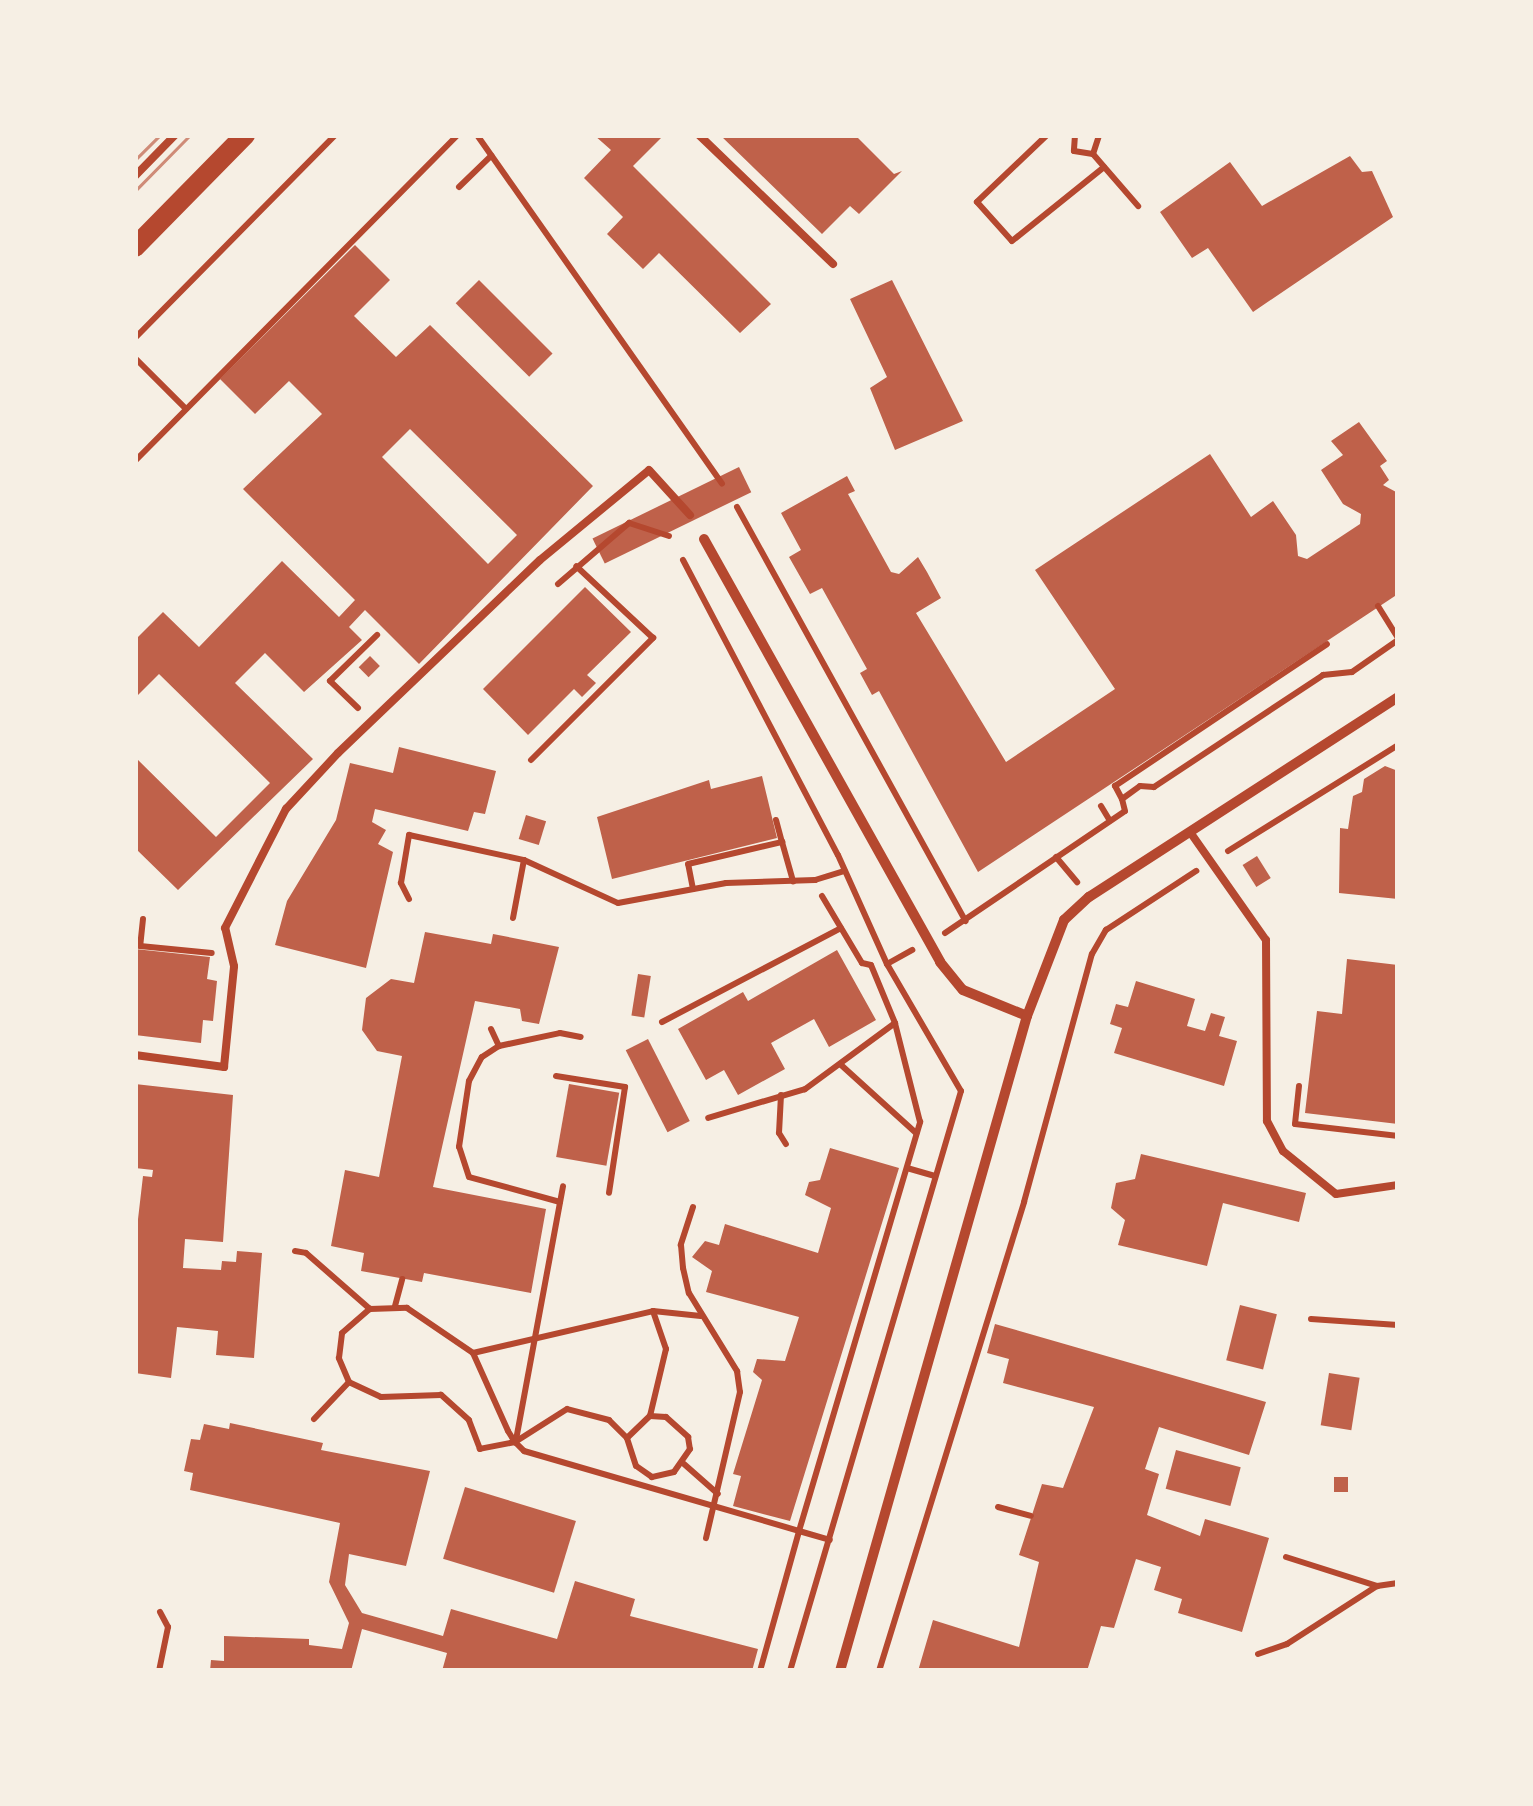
<!DOCTYPE html>
<html>
<head>
<meta charset="utf-8">
<style>
	body { margin:0 }
	#map { position:relative; width:1533px; height:1806px; overflow:hidden; background:#f6efe4; font-family:"Exo 2",sans-serif }
	div>[style] { position:absolute }
	.building>* { inset:0; background:#bf614a; transform-origin:0 0 }
	.path>* { height:6px; margin:-3px; padding:0 3px; transform-origin:3px; border-radius:3px; background:#b5482f }
	.service>* { height:8px; margin:-4px; padding:0 4px; transform-origin:4px; border-radius:4px; background:#b5482f }
	.minor>* { height:10px; margin:-5px; padding:0 5px; transform-origin:5px; border-radius:5px; background:#b5482f }
	.secondary>* { height:20px; margin:-10px; padding:0 10px; transform-origin:10px; border-radius:10px; background:#b5482f }
	.tram>* { height:2.5px; margin:-1.25px; padding:0 1.25px; transform-origin:1.25px; border-radius:1.25px; background:#cf8b77 }
	span { translate:-50% -50%; white-space:nowrap; text-align:center; line-height:1.15; -webkit-text-stroke:10px #f6efe4; paint-order:stroke }
	.frame { position:absolute; inset:0; border:138px solid #f6efe4; pointer-events:none }
</style>
</head>
<body>
<div id="map">
	<div class="building">
		<i style="clip-path:polygon(594px 135px,664px 135px,633px 166px,771px 304px,740px 333px,659px 253px,643px 269px,607px 234px,623px 217px,584px 178px,611px 150px)"></i>
		<i style="clip-path:polygon(720px 135px,855px 135px,894px 174px,902px 171px,859px 214px,850px 206px,822px 234px)"></i>
		<i style="clip-path:polygon(1350px 156px,1362px 172px,1372px 171px,1393px 217px,1253px 312px,1208px 248px,1192px 258px,1160px 212px,1230px 162px,1262px 206px)"></i>
		<i style="clip-path:polygon(evenodd,355px 245px,390px 280px,354px 316px,396px 357px,430px 325px,593px 486px,419px 664px,365px 610px,349px 627px,362px 640px,304px 692px,265px 653px,235px 683px,313px 759px,178px 890px,135px 848px,135px 757px,216px 837px,270px 783px,159px 674px,135px 698px,135px 640px,163px 612px,199px 647px,282px 561px,339px 617px,355px 600px,243px 489px,322px 414px,289px 381px,255px 414px,220px 379px,355px 245px,410px 429px,517px 535px,488px 564px,382px 457px,410px 429px)"></i>
		<i style="left:479px;top:280px;width:104px;height:33px;rotate:45deg"></i>
		<i style="clip-path:polygon(892px 280px,963px 421px,895px 450px,870px 388px,887px 377px,850px 299px)"></i>
		<i style="clip-path:polygon(1359px 422px,1387px 461px,1380px 466px,1389px 480px,1383px 485px,1398px 493px,1398px 594px,978px 872px,879px 691px,872px 695px,860px 673px,867px 669px,822px 588px,810px 594px,789px 557px,801px 550px,781px 513px,847px 476px,855px 491px,848px 494px,891px 572px,899px 574px,918px 557px,927px 572px,941px 598px,916px 613px,1006px 762px,1115px 689px,1035px 570px,1210px 454px,1251px 517px,1273px 501px,1296px 535px,1298px 556px,1307px 559px,1360px 524px,1361px 514px,1343px 504px,1321px 470px,1343px 455px,1331px 441px)"></i>
		<i style="left:739px;top:467px;width:28px;height:163px;rotate:64deg"></i>
		<i style="clip-path:polygon(585px 587px,631px 632px,587px 675px,596px 683px,582px 697px,574px 689px,528px 735px,483px 689px)"></i>
		<i style="left:370px;top:656px;width:14px;height:16px;rotate:45deg"></i>
		<i style="clip-path:polygon(399px 747px,496px 771px,485px 814px,474px 812px,468px 831px,375px 809px,372px 822px,386px 830px,378px 844px,393px 852px,366px 968px,275px 945px,287px 901px,336px 820px,350px 763px,393px 773px)"></i>
		<i style="clip-path:polygon(1385px 766px,1398px 771px,1398px 899px,1339px 893px,1340px 828px,1348px 829px,1353px 796px,1362px 792px,1364px 779px)"></i>
		<i style="clip-path:polygon(762px 776px,777px 838px,612px 879px,597px 817px,709px 780px,711px 789px)"></i>
		<i style="left:526px;top:815px;width:21px;height:25px;rotate:17deg"></i>
		<i style="left:1257px;top:856px;width:26px;height:17px;rotate:58deg"></i>
		<i style="clip-path:polygon(425px 932px,491px 944px,493px 934px,559px 947px,539px 1024px,522px 1021px,520px 1009px,475px 1001px,433px 1187px,546px 1209px,531px 1293px,424px 1273px,422px 1282px,361px 1271px,364px 1253px,331px 1246px,345px 1170px,379px 1177px,402px 1056px,377px 1051px,362px 1030px,366px 998px,391px 979px,414px 983px)"></i>
		<i style="clip-path:polygon(135px 949px,210px 957px,207px 979px,217px 981px,213px 1021px,203px 1020px,201px 1043px,135px 1035px)"></i>
		<i style="clip-path:polygon(837px 950px,876px 1020px,829px 1047px,814px 1019px,771px 1043px,785px 1069px,738px 1095px,724px 1070px,706px 1080px,678px 1029px,743px 992px,748px 1001px)"></i>
		<i style="clip-path:polygon(1347px 959px,1398px 965px,1398px 1124px,1305px 1113px,1317px 1011px,1342px 1014px)"></i>
		<i style="left:638px;top:974px;width:13px;height:42px;rotate:9deg"></i>
		<i style="clip-path:polygon(1136px 981px,1195px 999px,1187px 1026px,1205px 1031px,1211px 1013px,1225px 1017px,1219px 1036px,1237px 1041px,1224px 1086px,1114px 1053px,1122px 1028px,1110px 1024px,1116px 1004px,1128px 1007px)"></i>
		<i style="left:648px;top:1039px;width:92px;height:25px;rotate:63deg"></i>
		<i style="clip-path:polygon(135px 1084px,233px 1095px,223px 1242px,185px 1239px,183px 1268px,221px 1270px,222px 1261px,236px 1262px,237px 1251px,262px 1253px,254px 1358px,216px 1355px,218px 1331px,177px 1327px,171px 1378px,135px 1373px,135px 1245px,143px 1176px,152px 1177px,153px 1170px,135px 1168px)"></i>
		<i style="left:569px;top:1084px;width:51px;height:74px;rotate:10deg"></i>
		<i style="clip-path:polygon(830px 1148px,899px 1168px,790px 1521px,733px 1506px,741px 1476px,733px 1474px,762px 1380px,753px 1372px,757px 1359px,785px 1361px,799px 1317px,706px 1292px,712px 1271px,692px 1257px,705px 1241px,719px 1245px,725px 1224px,818px 1253px,831px 1208px,805px 1195px,809px 1182px,820px 1180px)"></i>
		<i style="clip-path:polygon(1141px 1154px,1306px 1193px,1299px 1222px,1223px 1203px,1207px 1266px,1118px 1245px,1125px 1220px,1111px 1208px,1116px 1183px,1135px 1179px)"></i>
		<i style="left:1240px;top:1305px;width:38px;height:57px;rotate:14deg"></i>
		<i style="clip-path:polygon(995px 1324px,1266px 1402px,1249px 1455px,1159px 1427px,1145px 1469px,1159px 1474px,1147px 1515px,1200px 1536px,1205px 1519px,1269px 1538px,1242px 1632px,1178px 1613px,1182px 1599px,1154px 1590px,1161px 1567px,1136px 1559px,1114px 1628px,1101px 1626px,1087px 1671px,918px 1671px,933px 1620px,1019px 1647px,1039px 1562px,1019px 1555px,1042px 1484px,1063px 1488px,1094px 1407px,1003px 1383px,1009px 1359px,987px 1353px)"></i>
		<i style="left:1329px;top:1373px;width:31px;height:53px;rotate:9deg"></i>
		<i style="clip-path:polygon(230px 1423px,323px 1443px,321px 1450px,430px 1471px,406px 1566px,349px 1554px,345px 1585px,362px 1613px,443px 1636px,451px 1609px,557px 1639px,575px 1581px,635px 1599px,630px 1616px,758px 1649px,752px 1671px,442px 1671px,447px 1653px,362px 1629px,351px 1671px,210px 1671px,211px 1660px,224px 1661px,224px 1636px,309px 1639px,309px 1645px,342px 1649px,349px 1623px,329px 1582px,340px 1523px,190px 1490px,193px 1473px,184px 1471px,191px 1439px,200px 1440px,204px 1424px,229px 1429px)"></i>
		<i style="left:1176px;top:1450px;width:67px;height:40px;rotate:15deg"></i>
		<i style="left:1334px;top:1477px;width:14px;height:15px"></i>
		<i style="left:465px;top:1487px;width:116px;height:75px;rotate:17deg"></i>
	</div>
	<div class="path">
		<i style="left:477px;top:135px;width:426px;rotate:54.9deg"></i>
		<i style="left:1047px;top:135px;width:97px;rotate:136.3deg"></i>
		<i style="left:977px;top:202px;width:52px;rotate:48.1deg"></i>
		<i style="left:1012px;top:241px;width:118px;rotate:-38.8deg"></i>
		<i style="left:1075px;top:135px;width:16px;rotate:94deg"></i>
		<i style="left:1074px;top:151px;width:19px;rotate:9deg"></i>
		<i style="left:1093px;top:154px;width:69px;rotate:49.1deg"></i>
		<i style="left:1093px;top:154px;width:20px;rotate:-72deg"></i>
		<i style="left:459px;top:187px;width:45px;rotate:-44.1deg"></i>
		<i style="left:135px;top:338px;width:285px;rotate:-45.4deg"></i>
		<i style="left:135px;top:358px;width:72px;rotate:45deg"></i>
		<i style="left:135px;top:461px;width:459px;rotate:-45.3deg"></i>
		<i style="left:737px;top:507px;width:473px;rotate:61.1deg"></i>
		<i style="left:683px;top:560px;width:333px;rotate:62.3deg"></i>
		<i style="left:838px;top:855px;width:120px;rotate:65.8deg"></i>
		<i style="left:887px;top:964px;width:147px;rotate:59.8deg"></i>
		<i style="left:961px;top:1091px;width:605px;rotate:106.43deg"></i>
		<i style="left:558px;top:584px;width:94px;rotate:-40.7deg"></i>
		<i style="left:629px;top:523px;width:42px;rotate:18deg"></i>
		<i style="left:1378px;top:606px;width:38px;rotate:58deg"></i>
		<i style="left:358px;top:708px;width:39px;rotate:-136deg"></i>
		<i style="left:330px;top:681px;width:66px;rotate:-44.4deg"></i>
		<i style="left:531px;top:760px;width:173px;rotate:-45deg"></i>
		<i style="left:653px;top:638px;width:105px;rotate:-136.9deg"></i>
		<i style="left:1122px;top:799px;width:15px;rotate:-118deg"></i>
		<i style="left:1115px;top:786px;width:255px;rotate:-33.8deg"></i>
		<i style="left:1101px;top:806px;width:17px;rotate:59deg"></i>
		<i style="left:776px;top:820px;width:23px;rotate:75deg"></i>
		<i style="left:1228px;top:851px;width:200px;rotate:-31.9deg"></i>
		<i style="left:1056px;top:857px;width:33px;rotate:50deg"></i>
		<i style="left:693px;top:889px;width:25px;rotate:-101deg"></i>
		<i style="left:688px;top:864px;width:97px;rotate:-13.2deg"></i>
		<i style="left:782px;top:842px;width:41px;rotate:74.2deg"></i>
		<i style="left:822px;top:896px;width:78px;rotate:59.2deg"></i>
		<i style="left:862px;top:963px;width:9px;rotate:13deg"></i>
		<i style="left:871px;top:965px;width:63px;rotate:67.5deg"></i>
		<i style="left:409px;top:899px;width:18px;rotate:-117deg"></i>
		<i style="left:401px;top:883px;width:49px;rotate:-80.5deg"></i>
		<i style="left:409px;top:835px;width:118px;rotate:12.3deg"></i>
		<i style="left:524px;top:860px;width:103px;rotate:24.6deg"></i>
		<i style="left:618px;top:903px;width:110px;rotate:-10.5deg"></i>
		<i style="left:726px;top:883px;width:89px;rotate:-1.9deg"></i>
		<i style="left:815px;top:880px;width:31px;rotate:-17deg"></i>
		<i style="left:513px;top:918px;width:59px;rotate:-79.3deg"></i>
		<i style="left:143px;top:919px;width:27px;rotate:96deg"></i>
		<i style="left:140px;top:946px;width:72px;rotate:5.6deg"></i>
		<i style="left:945px;top:933px;width:217px;rotate:-34.1deg"></i>
		<i style="left:1125px;top:811px;width:12px;rotate:-104deg"></i>
		<i style="left:1122px;top:799px;width:22px;rotate:-36deg"></i>
		<i style="left:1140px;top:786px;width:14px;rotate:4deg"></i>
		<i style="left:1154px;top:787px;width:203px;rotate:-33.5deg"></i>
		<i style="left:1323px;top:675px;width:29px;rotate:-6deg"></i>
		<i style="left:1352px;top:672px;width:56px;rotate:-34.8deg"></i>
		<i style="left:887px;top:964px;width:29px;rotate:-29deg"></i>
		<i style="left:662px;top:1022px;width:202px;rotate:-27.7deg"></i>
		<i style="left:491px;top:1029px;width:19px;rotate:65deg"></i>
		<i style="left:840px;top:1064px;width:103px;rotate:42.2deg"></i>
		<i style="left:556px;top:1076px;width:70px;rotate:9.1deg"></i>
		<i style="left:625px;top:1087px;width:107px;rotate:98.6deg"></i>
		<i style="left:1299px;top:1086px;width:38px;rotate:96deg"></i>
		<i style="left:1295px;top:1124px;width:104px;rotate:6.6deg"></i>
		<i style="left:781px;top:1095px;width:38px;rotate:93deg"></i>
		<i style="left:779px;top:1133px;width:13px;rotate:58deg"></i>
		<i style="left:907px;top:1168px;width:29px;rotate:16deg"></i>
		<i style="left:560px;top:1202px;width:94px;rotate:-164.6deg"></i>
		<i style="left:469px;top:1177px;width:32px;rotate:-108deg"></i>
		<i style="left:459px;top:1147px;width:67px;rotate:-81.4deg"></i>
		<i style="left:469px;top:1081px;width:27px;rotate:-62deg"></i>
		<i style="left:482px;top:1057px;width:20px;rotate:-33deg"></i>
		<i style="left:499px;top:1046px;width:62px;rotate:-12deg"></i>
		<i style="left:560px;top:1033px;width:21px;rotate:11deg"></i>
		<i style="left:693px;top:1207px;width:40px;rotate:108deg"></i>
		<i style="left:681px;top:1245px;width:23px;rotate:85deg"></i>
		<i style="left:683px;top:1268px;width:26px;rotate:77deg"></i>
		<i style="left:689px;top:1293px;width:92px;rotate:58.4deg"></i>
		<i style="left:737px;top:1371px;width:21px;rotate:82deg"></i>
		<i style="left:740px;top:1392px;width:150px;rotate:103.1deg"></i>
		<i style="left:295px;top:1251px;width:11px;rotate:10deg"></i>
		<i style="left:306px;top:1253px;width:85px;rotate:41.2deg"></i>
		<i style="left:395px;top:1306px;width:28px;rotate:-75deg"></i>
		<i style="left:1311px;top:1319px;width:87px;rotate:3.9deg"></i>
		<i style="left:473px;top:1353px;width:185px;rotate:-13.1deg"></i>
		<i style="left:653px;top:1311px;width:48px;rotate:5.9deg"></i>
		<i style="left:650px;top:1416px;width:69px;rotate:-76.6deg"></i>
		<i style="left:666px;top:1349px;width:40px;rotate:-108.9deg"></i>
		<i style="left:314px;top:1419px;width:51px;rotate:-46.6deg"></i>
		<i style="left:627px;top:1438px;width:32px;rotate:-44deg"></i>
		<i style="left:650px;top:1416px;width:16px;rotate:4deg"></i>
		<i style="left:666px;top:1417px;width:30px;rotate:42deg"></i>
		<i style="left:688px;top:1437px;width:12px;rotate:81deg"></i>
		<i style="left:690px;top:1449px;width:28px;rotate:125deg"></i>
		<i style="left:674px;top:1472px;width:23px;rotate:167deg"></i>
		<i style="left:652px;top:1477px;width:19px;rotate:-145deg"></i>
		<i style="left:636px;top:1466px;width:29px;rotate:-108deg"></i>
		<i style="left:627px;top:1438px;width:25px;rotate:-135deg"></i>
		<i style="left:609px;top:1420px;width:43px;rotate:-165.3deg"></i>
		<i style="left:567px;top:1409px;width:62px;rotate:147.6deg"></i>
		<i style="left:515px;top:1442px;width:36px;rotate:169deg"></i>
		<i style="left:480px;top:1449px;width:31px;rotate:-111deg"></i>
		<i style="left:469px;top:1420px;width:38px;rotate:-138deg"></i>
		<i style="left:441px;top:1395px;width:60px;rotate:178.1deg"></i>
		<i style="left:381px;top:1397px;width:35px;rotate:-155deg"></i>
		<i style="left:349px;top:1382px;width:26px;rotate:-113deg"></i>
		<i style="left:339px;top:1358px;width:25px;rotate:-83deg"></i>
		<i style="left:342px;top:1333px;width:37px;rotate:-41deg"></i>
		<i style="left:370px;top:1309px;width:37px;rotate:-2deg"></i>
		<i style="left:407px;top:1308px;width:80px;rotate:34.3deg"></i>
		<i style="left:473px;top:1353px;width:85px;rotate:65.8deg"></i>
		<i style="left:508px;top:1431px;width:13px;rotate:58deg"></i>
		<i style="left:515px;top:1442px;width:13px;rotate:45deg"></i>
		<i style="left:524px;top:1451px;width:286px;rotate:16.2deg"></i>
		<i style="left:799px;top:1531px;width:427px;rotate:-73.5deg"></i>
		<i style="left:920px;top:1122px;width:102px;rotate:-104.2deg"></i>
		<i style="left:895px;top:1023px;width:112px;rotate:143.7deg"></i>
		<i style="left:805px;top:1089px;width:101px;rotate:163.4deg"></i>
		<i style="left:516px;top:1440px;width:258px;rotate:-79.5deg"></i>
		<i style="left:684px;top:1464px;width:45px;rotate:41.4deg"></i>
		<i style="left:998px;top:1507px;width:34px;rotate:15deg"></i>
		<i style="left:1286px;top:1557px;width:96px;rotate:17.7deg"></i>
		<i style="left:1377px;top:1586px;width:21px;rotate:-8deg"></i>
		<i style="left:1258px;top:1654px;width:31px;rotate:-19deg"></i>
		<i style="left:1287px;top:1644px;width:107px;rotate:-32.8deg"></i>
		<i style="left:159px;top:1671px;width:45px;rotate:-78.4deg"></i>
		<i style="left:168px;top:1627px;width:17px;rotate:-118deg"></i>
		<i style="left:760px;top:1671px;width:145px;rotate:-74.4deg"></i>
		<i style="left:799px;top:1531px;width:32px;rotate:16deg"></i>
		<i style="left:879px;top:1671px;width:491px;rotate:-72.8deg"></i>
		<i style="left:1024px;top:1202px;width:257px;rotate:-74.7deg"></i>
		<i style="left:1092px;top:954px;width:28px;rotate:-60deg"></i>
		<i style="left:1106px;top:930px;width:108px;rotate:-33.2deg"></i>
	</div>
	<div class="service">
		<i style="left:699px;top:135px;width:186px;rotate:43.9deg"></i>
		<i style="left:135px;top:176px;width:57px;rotate:-45.7deg"></i>
		<i style="left:1190px;top:832px;width:132px;rotate:54.9deg"></i>
		<i style="left:1266px;top:940px;width:181px;rotate:89.7deg"></i>
		<i style="left:1267px;top:1121px;width:34px;rotate:62deg"></i>
		<i style="left:1283px;top:1151px;width:68px;rotate:39.1deg"></i>
		<i style="left:1336px;top:1194px;width:63px;rotate:-8.3deg"></i>
		<i style="left:135px;top:1055px;width:90px;rotate:7.7deg"></i>
		<i style="left:224px;top:1067px;width:101px;rotate:-84.3deg"></i>
		<i style="left:234px;top:966px;width:39px;rotate:-103deg"></i>
		<i style="left:225px;top:928px;width:134px;rotate:-62.9deg"></i>
		<i style="left:286px;top:809px;width:76px;rotate:-47.1deg"></i>
		<i style="left:338px;top:753px;width:279px;rotate:-43.7deg"></i>
		<i style="left:540px;top:560px;width:141px;rotate:-39.5deg"></i>
		<i style="left:649px;top:470px;width:61px;rotate:47.7deg"></i>
	</div>
	<div class="minor">
		<i style="left:704px;top:539px;width:484px;rotate:60.8deg"></i>
		<i style="left:940px;top:962px;width:36px;rotate:51deg"></i>
		<i style="left:963px;top:990px;width:69px;rotate:22.1deg"></i>
		<i style="left:840px;top:1671px;width:681px;rotate:-74.07deg"></i>
		<i style="left:1027px;top:1016px;width:103px;rotate:-68.9deg"></i>
		<i style="left:1064px;top:920px;width:34px;rotate:-43deg"></i>
		<i style="left:1089px;top:897px;width:368px;rotate:-32.9deg"></i>
	</div>
	<div class="secondary">
		<i style="left:135px;top:247px;width:157px;rotate:-45.5deg"></i>
	</div>
	<div class="tram">
		<i style="left:135px;top:160px;width:35px;rotate:-45deg"></i>
		<i style="left:135px;top:191px;width:78px;rotate:-45.5deg"></i>
	</div>
	<div class="frame"></div>
</div>
</body>
</html>
